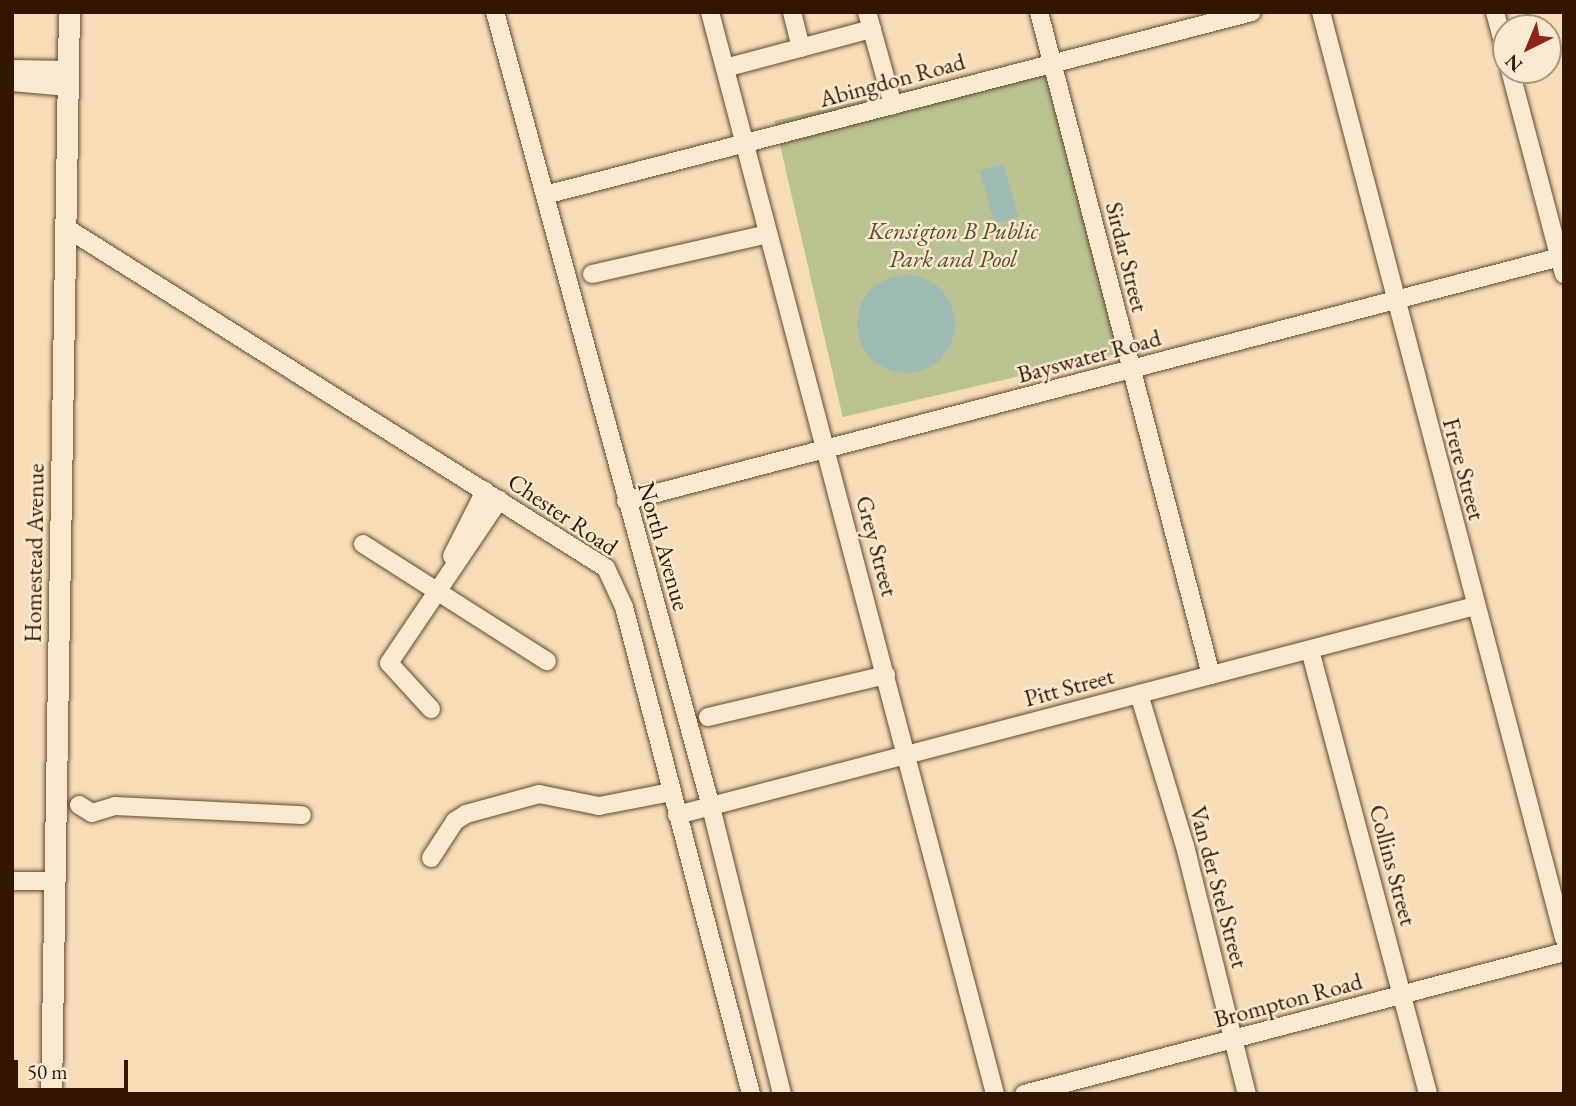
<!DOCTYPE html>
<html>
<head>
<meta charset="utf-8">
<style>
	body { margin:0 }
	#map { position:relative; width:1576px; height:1106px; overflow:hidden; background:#f6ddb8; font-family:"EB Garamond",serif }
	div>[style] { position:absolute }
	.green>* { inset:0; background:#bac291; transform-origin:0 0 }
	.water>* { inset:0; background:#9dbbb3; transform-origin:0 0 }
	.round { border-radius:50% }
	.roads { filter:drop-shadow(0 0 2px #63482e) drop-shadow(0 0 2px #63482e) }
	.minor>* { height:18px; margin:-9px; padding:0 9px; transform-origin:9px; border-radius:9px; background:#f9e9d1 }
	.tertiary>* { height:21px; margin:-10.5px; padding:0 10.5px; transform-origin:10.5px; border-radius:10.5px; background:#f9e9d1 }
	span { translate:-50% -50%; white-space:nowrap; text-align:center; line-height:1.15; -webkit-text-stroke:5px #f9e9d1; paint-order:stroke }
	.street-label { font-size:24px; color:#321600 }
	.park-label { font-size:24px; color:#5b4a2c; font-style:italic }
	.frame { position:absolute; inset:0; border:14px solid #321600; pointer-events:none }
	.north { position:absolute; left:1492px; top:14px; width:70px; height:70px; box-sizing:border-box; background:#f9e9d1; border:2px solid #a9957d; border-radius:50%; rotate:223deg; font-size:19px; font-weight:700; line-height:28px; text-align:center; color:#321600 }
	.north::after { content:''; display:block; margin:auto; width:24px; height:32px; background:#8f2418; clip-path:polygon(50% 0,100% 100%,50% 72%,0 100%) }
	.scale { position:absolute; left:14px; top:1060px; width:114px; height:32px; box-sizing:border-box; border:4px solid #321600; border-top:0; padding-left:9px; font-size:21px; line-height:24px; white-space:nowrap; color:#321600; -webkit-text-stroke:5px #f9e9d1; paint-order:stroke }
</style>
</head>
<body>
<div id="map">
	<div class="green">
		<i style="left:1055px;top:56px;width:304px;height:288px;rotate:77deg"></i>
	</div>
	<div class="water">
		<i style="left:1004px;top:164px;width:55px;height:25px;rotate:75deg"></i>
		<i class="round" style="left:857px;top:275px;width:98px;height:98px"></i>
	</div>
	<div class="roads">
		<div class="minor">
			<i style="left:495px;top:12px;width:824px;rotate:74.8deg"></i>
			<i style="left:711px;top:807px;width:296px;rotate:76.1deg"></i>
			<i style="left:710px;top:12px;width:1119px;rotate:75.24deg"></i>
			<i style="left:792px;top:12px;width:37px;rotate:76deg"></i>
			<i style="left:867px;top:12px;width:97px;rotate:74.4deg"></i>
			<i style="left:1039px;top:12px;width:685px;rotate:75.46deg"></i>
			<i style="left:1321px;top:12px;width:957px;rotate:75.3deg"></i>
			<i style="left:1495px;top:12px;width:42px;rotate:75deg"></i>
			<i style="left:725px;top:68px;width:152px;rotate:-14.9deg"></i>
			<i style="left:12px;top:69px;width:56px;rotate:1deg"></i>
			<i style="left:1510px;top:70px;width:211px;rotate:75.2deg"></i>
			<i style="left:12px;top:82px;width:56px;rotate:5.1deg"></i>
			<i style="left:545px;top:195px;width:730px;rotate:-14.51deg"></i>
			<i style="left:68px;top:229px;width:636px;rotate:32.22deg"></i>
			<i style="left:606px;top:568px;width:43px;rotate:65.2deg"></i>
			<i style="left:624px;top:607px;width:503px;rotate:75.38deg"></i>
			<i style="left:592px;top:274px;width:180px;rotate:-12.8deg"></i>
			<i style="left:626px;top:501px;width:969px;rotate:-14.64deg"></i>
			<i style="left:363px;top:544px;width:218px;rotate:32.5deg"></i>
			<i style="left:452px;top:556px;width:73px;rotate:-63.1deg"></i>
			<i style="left:1310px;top:650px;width:459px;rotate:75.1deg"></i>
			<i style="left:1139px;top:694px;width:159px;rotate:73.2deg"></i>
			<i style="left:1185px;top:846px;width:256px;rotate:76deg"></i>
			<i style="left:431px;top:709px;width:62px;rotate:-132.4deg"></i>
			<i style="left:389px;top:663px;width:197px;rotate:-56deg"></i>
			<i style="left:708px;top:717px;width:183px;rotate:-13.3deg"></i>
			<i style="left:79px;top:805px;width:15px;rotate:32deg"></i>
			<i style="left:92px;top:813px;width:24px;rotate:-17deg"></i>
			<i style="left:115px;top:806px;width:187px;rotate:2.8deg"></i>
			<i style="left:677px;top:815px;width:825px;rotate:-14.68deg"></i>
			<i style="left:431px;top:858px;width:44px;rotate:-57deg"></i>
			<i style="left:455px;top:821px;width:13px;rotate:-32deg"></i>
			<i style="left:466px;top:814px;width:76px;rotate:-15.3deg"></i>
			<i style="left:539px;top:794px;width:61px;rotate:11.3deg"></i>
			<i style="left:599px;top:806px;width:73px;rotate:-11deg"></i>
			<i style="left:12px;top:881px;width:41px"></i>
			<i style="left:1024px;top:1094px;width:558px;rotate:-14.73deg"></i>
		</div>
		<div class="tertiary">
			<i style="left:51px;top:1094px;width:1082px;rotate:-89.05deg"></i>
		</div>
	</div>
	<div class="street-label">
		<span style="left:892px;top:80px;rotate:-15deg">Abingdon Road</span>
		<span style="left:1127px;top:257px;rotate:76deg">Sirdar Street</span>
		<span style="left:1089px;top:356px;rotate:-15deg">Bayswater Road</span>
		<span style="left:1464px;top:469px;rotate:75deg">Frere Street</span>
		<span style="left:563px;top:514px;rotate:34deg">Chester Road</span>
		<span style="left:664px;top:546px;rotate:74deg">North Avenue</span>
		<span style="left:877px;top:546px;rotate:75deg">Grey Street</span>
		<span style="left:34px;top:553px;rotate:-89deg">Homestead Avenue</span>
		<span style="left:1069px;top:687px;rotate:-15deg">Pitt Street</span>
		<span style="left:1393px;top:865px;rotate:75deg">Collins Street</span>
		<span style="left:1219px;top:887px;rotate:75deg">Van der Stel Street</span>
		<span style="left:1288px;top:1000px;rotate:-15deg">Brompton Road</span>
	</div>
	<div class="park-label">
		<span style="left:953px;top:245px">Kensigton B Public<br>Park and Pool</span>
	</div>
	<div class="frame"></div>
	<div class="north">N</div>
	<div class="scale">50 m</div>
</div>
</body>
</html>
